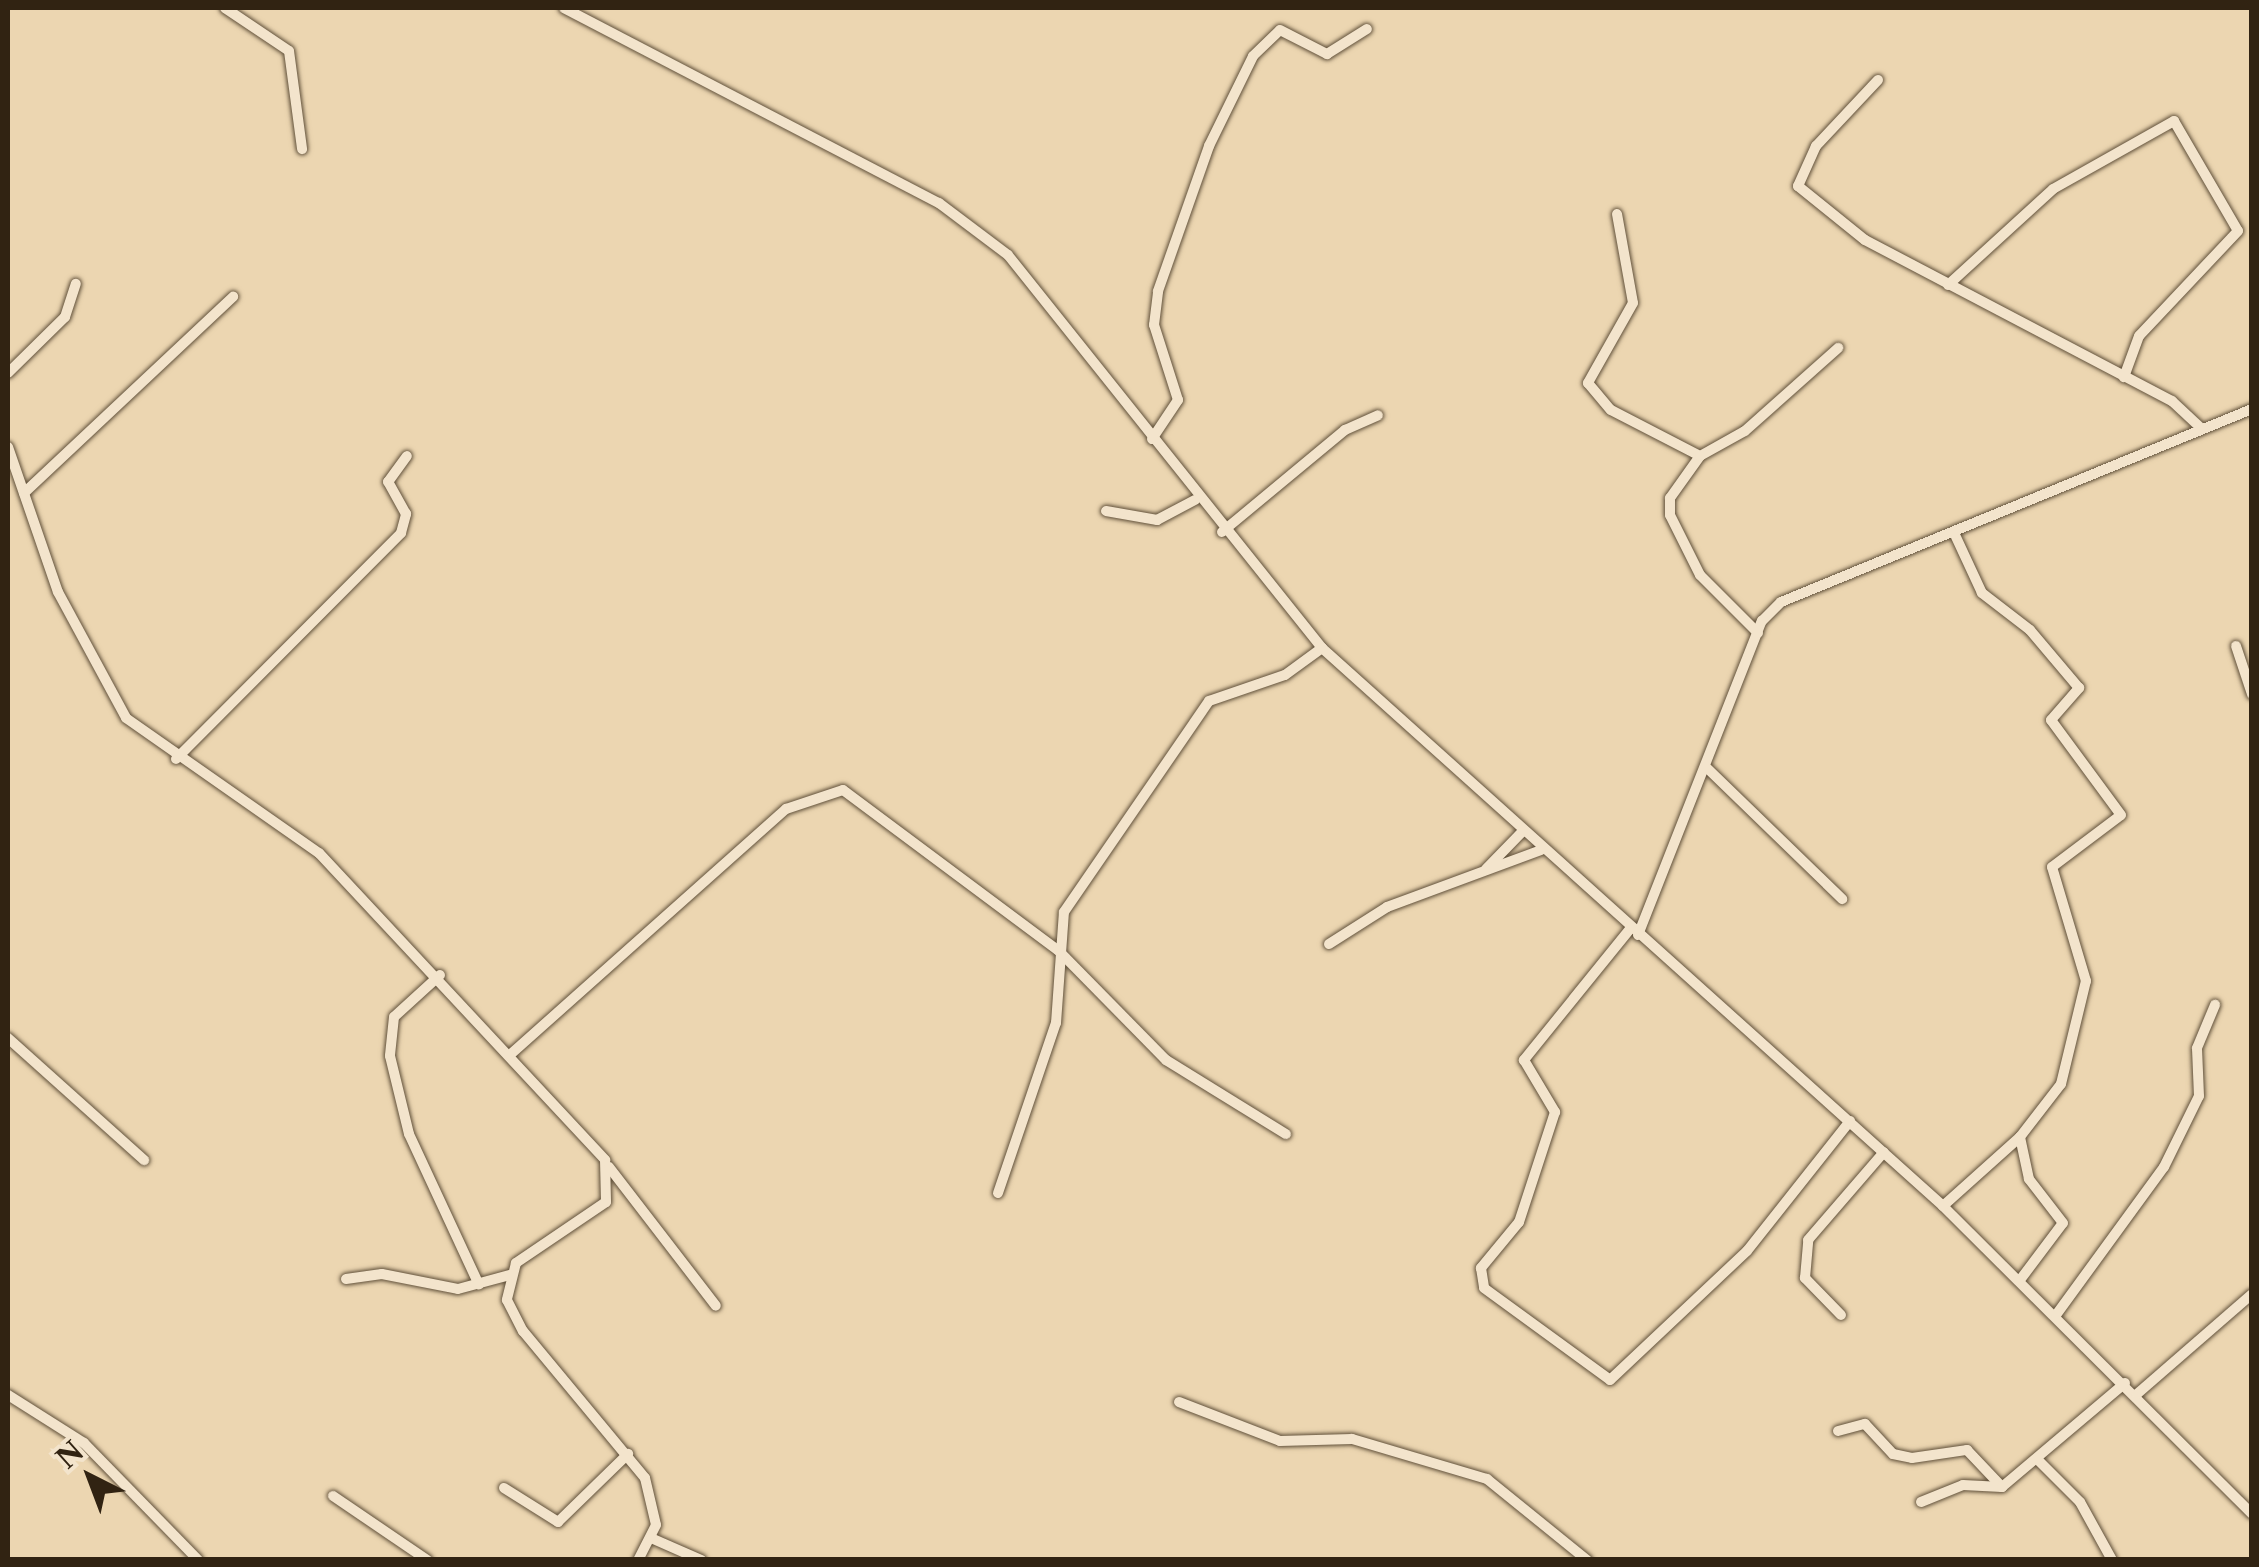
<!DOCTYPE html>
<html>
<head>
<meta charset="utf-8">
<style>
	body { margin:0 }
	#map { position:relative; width:2259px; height:1567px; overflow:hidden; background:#ecd6b1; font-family:"Libre Caslon Text",serif }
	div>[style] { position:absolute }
	.roads { filter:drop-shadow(0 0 2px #60503a) drop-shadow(0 0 2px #60503a) }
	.minor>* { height:10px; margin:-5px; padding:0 5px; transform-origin:5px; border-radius:5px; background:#f3e4cc }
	span { translate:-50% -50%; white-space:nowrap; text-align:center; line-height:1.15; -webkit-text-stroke:9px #f3e4cc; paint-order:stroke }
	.frame { position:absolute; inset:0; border:10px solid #312312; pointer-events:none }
	.north { position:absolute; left:40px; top:1427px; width:100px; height:100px; -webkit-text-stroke:8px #f3e4cc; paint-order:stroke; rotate:318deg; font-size:28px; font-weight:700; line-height:40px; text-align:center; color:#312312 }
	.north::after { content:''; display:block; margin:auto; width:35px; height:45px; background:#312312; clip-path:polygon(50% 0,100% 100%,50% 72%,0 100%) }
</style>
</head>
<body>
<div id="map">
	<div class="roads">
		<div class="minor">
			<i style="left:225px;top:8px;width:77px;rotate:33.9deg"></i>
			<i style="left:289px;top:51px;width:99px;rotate:82.4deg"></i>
			<i style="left:564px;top:8px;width:423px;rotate:27.5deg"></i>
			<i style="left:939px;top:203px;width:86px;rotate:37deg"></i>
			<i style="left:1008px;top:255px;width:503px;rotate:51.38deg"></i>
			<i style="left:1322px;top:648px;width:835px;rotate:41.94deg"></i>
			<i style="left:1943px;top:1206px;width:436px;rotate:44.9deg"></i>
			<i style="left:1878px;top:80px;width:91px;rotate:133.2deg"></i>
			<i style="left:1816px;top:146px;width:44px;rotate:114.2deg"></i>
			<i style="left:1798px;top:186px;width:86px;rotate:38.9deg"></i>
			<i style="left:1865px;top:240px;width:347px;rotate:27.7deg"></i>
			<i style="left:2172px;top:401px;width:38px;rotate:43deg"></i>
			<i style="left:1617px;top:214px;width:90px;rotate:79.8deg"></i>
			<i style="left:1633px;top:303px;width:92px;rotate:119.4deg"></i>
			<i style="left:1588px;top:383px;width:35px;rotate:50deg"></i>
			<i style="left:1611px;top:410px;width:100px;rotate:27.3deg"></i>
			<i style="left:1700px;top:456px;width:52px;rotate:125.5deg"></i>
			<i style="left:1670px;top:498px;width:17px;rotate:90deg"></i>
			<i style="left:1670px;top:515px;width:67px;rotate:63.4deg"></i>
			<i style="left:1700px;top:575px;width:82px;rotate:45deg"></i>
			<i style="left:1948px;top:285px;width:142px;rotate:-42.4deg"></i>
			<i style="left:2053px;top:189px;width:139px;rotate:-29.3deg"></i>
			<i style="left:2174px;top:121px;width:127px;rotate:59.8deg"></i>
			<i style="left:2238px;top:231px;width:144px;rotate:133.3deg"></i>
			<i style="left:2139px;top:336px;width:44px;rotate:110.1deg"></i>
			<i style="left:8px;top:373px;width:80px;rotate:-44.5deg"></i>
			<i style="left:65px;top:317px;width:35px;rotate:-72deg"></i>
			<i style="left:1152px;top:439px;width:47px;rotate:-56.3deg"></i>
			<i style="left:1178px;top:400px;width:79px;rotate:-107.7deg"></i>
			<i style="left:1154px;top:325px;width:34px;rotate:-83deg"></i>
			<i style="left:1158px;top:291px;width:154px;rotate:-70.6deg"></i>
			<i style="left:1209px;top:146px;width:100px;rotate:-63.9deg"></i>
			<i style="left:1253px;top:56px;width:37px;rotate:-44deg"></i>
			<i style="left:1280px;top:30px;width:53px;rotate:27.1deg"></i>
			<i style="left:1327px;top:54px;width:47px;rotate:-32deg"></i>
			<i style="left:8px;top:447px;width:153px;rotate:71deg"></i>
			<i style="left:58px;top:592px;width:143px;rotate:61.6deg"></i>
			<i style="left:126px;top:718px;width:236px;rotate:35deg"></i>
			<i style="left:319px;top:853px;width:420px;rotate:47deg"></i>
			<i style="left:605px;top:1160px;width:42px;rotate:88.6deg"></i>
			<i style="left:606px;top:1202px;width:109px;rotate:145.9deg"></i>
			<i style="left:516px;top:1263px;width:38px;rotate:104deg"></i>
			<i style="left:507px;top:1300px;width:35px;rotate:63deg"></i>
			<i style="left:523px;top:1331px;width:191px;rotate:50.3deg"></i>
			<i style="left:645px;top:1478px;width:48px;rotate:76.8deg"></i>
			<i style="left:656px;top:1525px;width:39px;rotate:117deg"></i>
			<i style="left:1700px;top:456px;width:51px;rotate:-29.1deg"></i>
			<i style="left:1745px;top:431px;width:125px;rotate:-41.7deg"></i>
			<i style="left:24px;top:493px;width:287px;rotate:-43.2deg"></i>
			<i style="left:1106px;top:511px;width:52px;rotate:10deg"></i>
			<i style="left:1157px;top:520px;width:43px;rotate:-27.8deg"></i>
			<i style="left:1222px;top:532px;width:160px;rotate:-39.7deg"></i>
			<i style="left:1345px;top:430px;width:36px;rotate:-24deg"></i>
			<i style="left:2236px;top:646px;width:51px;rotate:71.6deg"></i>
			<i style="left:176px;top:759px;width:319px;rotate:-45.1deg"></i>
			<i style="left:401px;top:533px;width:20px;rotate:-75deg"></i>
			<i style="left:406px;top:514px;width:37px;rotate:-119deg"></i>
			<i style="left:388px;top:482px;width:32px;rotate:-54deg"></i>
			<i style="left:1708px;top:769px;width:187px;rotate:44.1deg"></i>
			<i style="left:1486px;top:869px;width:53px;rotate:-45.8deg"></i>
			<i style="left:1630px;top:929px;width:169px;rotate:129deg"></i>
			<i style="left:1524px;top:1060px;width:61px;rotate:59.2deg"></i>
			<i style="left:1555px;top:1112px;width:116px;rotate:108.1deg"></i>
			<i style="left:1519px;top:1222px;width:60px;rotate:129.6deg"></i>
			<i style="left:1481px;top:1268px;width:20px;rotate:81deg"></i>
			<i style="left:1484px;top:1288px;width:156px;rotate:36.1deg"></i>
			<i style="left:1610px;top:1380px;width:188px;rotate:-43.3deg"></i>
			<i style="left:1747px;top:1251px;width:166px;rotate:-51.6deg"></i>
			<i style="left:1638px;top:935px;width:338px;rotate:-68.5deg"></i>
			<i style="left:1762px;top:621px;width:27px;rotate:-45deg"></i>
			<i style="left:1781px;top:602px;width:509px;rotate:-22.28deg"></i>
			<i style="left:1329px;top:944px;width:69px;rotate:-32.5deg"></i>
			<i style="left:1387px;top:907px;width:164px;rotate:-20.3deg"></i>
			<i style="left:440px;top:975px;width:62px;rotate:137.6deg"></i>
			<i style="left:394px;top:1017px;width:39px;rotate:96deg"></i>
			<i style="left:390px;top:1056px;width:80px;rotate:76.3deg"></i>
			<i style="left:409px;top:1134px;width:166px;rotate:65.1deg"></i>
			<i style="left:8px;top:1038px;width:183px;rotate:41.9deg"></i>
			<i style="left:512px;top:1053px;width:367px;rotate:-41.7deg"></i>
			<i style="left:786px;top:809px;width:60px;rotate:-18.4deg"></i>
			<i style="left:843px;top:790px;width:268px;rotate:36.7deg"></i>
			<i style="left:1058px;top:950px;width:154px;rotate:45.5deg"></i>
			<i style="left:1166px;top:1060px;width:141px;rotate:31.7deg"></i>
			<i style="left:609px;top:1167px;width:175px;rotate:52.4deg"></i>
			<i style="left:998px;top:1193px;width:180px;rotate:-71.2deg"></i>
			<i style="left:1056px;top:1023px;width:111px;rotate:-85.9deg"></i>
			<i style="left:1064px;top:912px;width:256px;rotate:-55.5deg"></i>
			<i style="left:1209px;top:701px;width:80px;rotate:-18.9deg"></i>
			<i style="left:1285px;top:675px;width:46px;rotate:-36.1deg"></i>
			<i style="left:1943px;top:1206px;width:103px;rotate:-41.9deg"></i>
			<i style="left:2020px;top:1137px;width:67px;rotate:-52.3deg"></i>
			<i style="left:2061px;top:1084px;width:106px;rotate:-76.4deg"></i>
			<i style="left:2086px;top:981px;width:119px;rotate:-106.6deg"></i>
			<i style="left:2052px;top:867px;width:86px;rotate:-37deg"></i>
			<i style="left:2121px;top:815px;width:118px;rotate:-126.4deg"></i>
			<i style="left:2051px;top:720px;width:43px;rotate:-48.8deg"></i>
			<i style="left:2079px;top:688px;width:76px;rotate:-130.2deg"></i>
			<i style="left:2030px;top:630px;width:61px;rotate:-142.4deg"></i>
			<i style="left:1982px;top:593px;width:62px;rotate:-114.9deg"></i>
			<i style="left:346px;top:1279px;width:36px;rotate:-8deg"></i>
			<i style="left:382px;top:1274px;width:77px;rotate:11.2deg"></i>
			<i style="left:458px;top:1289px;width:54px;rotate:-15.1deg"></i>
			<i style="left:2020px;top:1280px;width:71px;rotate:-53deg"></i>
			<i style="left:2063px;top:1223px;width:56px;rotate:-127.7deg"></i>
			<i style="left:2029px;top:1179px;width:43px;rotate:-102.1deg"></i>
			<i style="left:1841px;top:1315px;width:52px;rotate:-134.2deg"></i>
			<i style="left:1805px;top:1278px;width:38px;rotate:-85deg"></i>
			<i style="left:1808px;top:1240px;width:116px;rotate:-49.2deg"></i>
			<i style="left:2056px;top:1315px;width:183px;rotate:-53.9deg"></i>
			<i style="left:2164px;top:1167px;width:79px;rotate:-63.8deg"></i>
			<i style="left:2199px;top:1096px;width:48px;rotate:-92.4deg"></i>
			<i style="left:2197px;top:1048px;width:47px;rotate:-67.3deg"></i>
			<i style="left:2137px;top:1394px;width:152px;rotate:-41deg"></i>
			<i style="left:8px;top:1395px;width:90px;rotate:32.3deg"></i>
			<i style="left:84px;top:1443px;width:163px;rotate:45.7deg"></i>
			<i style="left:1179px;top:1402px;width:108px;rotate:21.1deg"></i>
			<i style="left:1280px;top:1441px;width:72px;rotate:-1.6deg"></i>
			<i style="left:1352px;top:1439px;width:141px;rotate:16.5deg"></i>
			<i style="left:1487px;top:1479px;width:129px;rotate:39deg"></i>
			<i style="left:1838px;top:1431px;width:28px;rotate:-15deg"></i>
			<i style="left:1865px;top:1424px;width:41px;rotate:47deg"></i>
			<i style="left:1893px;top:1454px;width:19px;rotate:12deg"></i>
			<i style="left:1912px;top:1458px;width:56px;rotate:-8.3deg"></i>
			<i style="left:1967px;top:1450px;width:51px;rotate:46.6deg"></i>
			<i style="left:2039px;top:1461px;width:58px;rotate:45deg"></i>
			<i style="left:2080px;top:1502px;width:66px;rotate:61.1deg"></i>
			<i style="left:504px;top:1488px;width:64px;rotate:32.2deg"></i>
			<i style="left:558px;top:1522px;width:98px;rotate:-44.2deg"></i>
			<i style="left:333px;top:1496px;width:114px;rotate:34.2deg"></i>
			<i style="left:1921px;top:1502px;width:45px;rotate:-22deg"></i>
			<i style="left:1963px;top:1485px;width:39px;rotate:3deg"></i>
			<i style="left:2002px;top:1487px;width:161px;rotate:-40.2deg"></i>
			<i style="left:651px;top:1538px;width:55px;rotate:23.7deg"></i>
		</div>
	</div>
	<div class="frame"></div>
	<div class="north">N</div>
</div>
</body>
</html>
